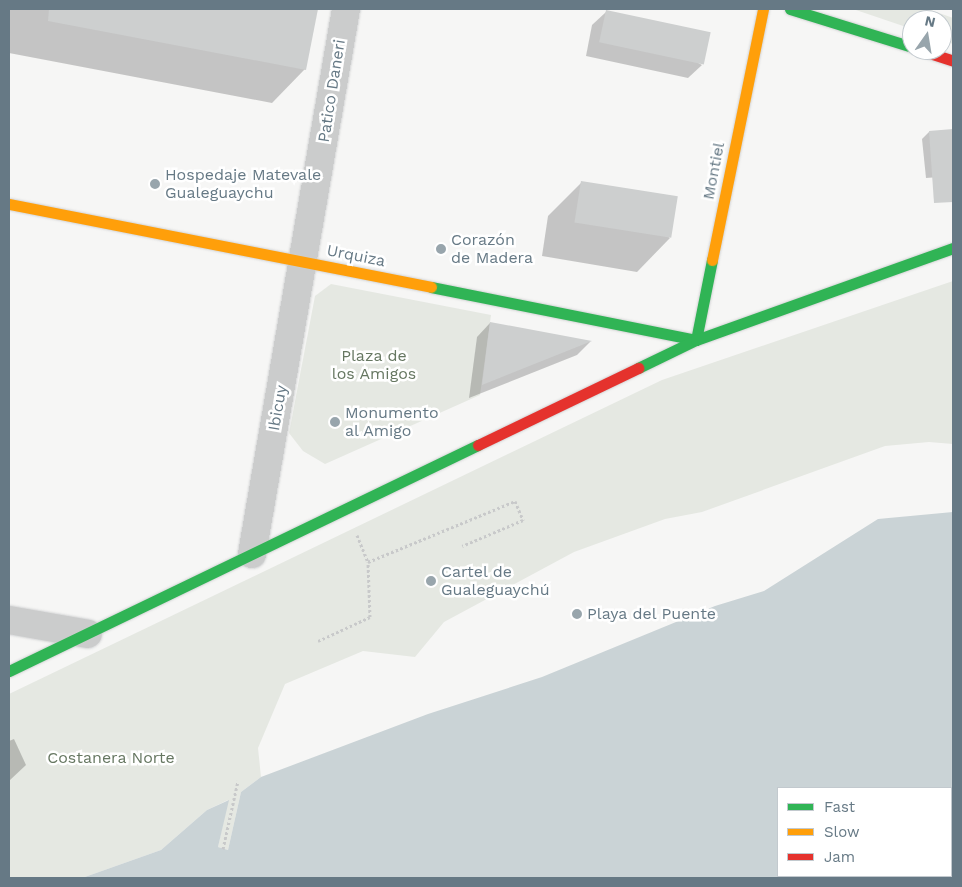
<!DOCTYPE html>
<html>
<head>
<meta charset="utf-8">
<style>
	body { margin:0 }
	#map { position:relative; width:962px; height:887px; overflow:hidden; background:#f6f6f5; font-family:"Work Sans",sans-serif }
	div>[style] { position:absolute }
	.green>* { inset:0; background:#e5e8e2 }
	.water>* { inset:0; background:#cad3d6 }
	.shadow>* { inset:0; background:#0003 }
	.building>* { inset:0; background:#cdcfcf; transform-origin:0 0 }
	.path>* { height:3px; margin-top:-1.5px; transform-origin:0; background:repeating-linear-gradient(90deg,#c8c9ca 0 2.5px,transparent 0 5px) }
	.roads { filter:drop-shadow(0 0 1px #d2d3d4) drop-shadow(0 0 1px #d2d3d4) }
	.street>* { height:28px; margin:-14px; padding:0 14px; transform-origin:14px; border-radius:14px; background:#cbcccc }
	.fast>* { height:11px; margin:-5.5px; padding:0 5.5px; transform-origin:5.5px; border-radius:5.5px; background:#30b455 }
	.slow>* { height:11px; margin:-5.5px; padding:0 5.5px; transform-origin:5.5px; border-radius:5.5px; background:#ff9f0a }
	.jam>* { height:11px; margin:-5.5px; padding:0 5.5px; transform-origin:5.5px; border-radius:5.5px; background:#e5322d }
	.dots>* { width:14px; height:14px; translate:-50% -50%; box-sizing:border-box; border:2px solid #fff; border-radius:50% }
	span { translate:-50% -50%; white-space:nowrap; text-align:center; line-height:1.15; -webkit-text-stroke:5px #fff; paint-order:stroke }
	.street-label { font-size:16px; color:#667985 }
	.poi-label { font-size:16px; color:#667985 }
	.left { translate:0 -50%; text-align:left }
	.park-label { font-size:16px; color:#667761 }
	.frame { position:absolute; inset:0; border:10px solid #667985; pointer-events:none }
	.legend { position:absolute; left:777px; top:787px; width:175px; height:90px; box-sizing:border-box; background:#fff; border:1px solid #c2c9ce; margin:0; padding:6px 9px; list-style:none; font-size:15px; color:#667985 }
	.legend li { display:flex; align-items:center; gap:10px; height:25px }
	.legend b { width:25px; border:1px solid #c2c9ce }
	.north { position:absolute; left:902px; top:10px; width:50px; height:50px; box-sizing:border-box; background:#fff; border:1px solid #c2c9ce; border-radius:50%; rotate:13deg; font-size:14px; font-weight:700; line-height:20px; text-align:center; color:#667985 }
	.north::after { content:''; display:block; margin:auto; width:18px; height:22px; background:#98a5ac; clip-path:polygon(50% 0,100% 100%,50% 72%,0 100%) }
</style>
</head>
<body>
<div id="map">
	<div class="green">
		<i style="clip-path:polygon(853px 9px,928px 9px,953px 18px,953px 44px,942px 40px,942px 20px,912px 20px,912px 29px)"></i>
		<i style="clip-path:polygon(953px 281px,953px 444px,929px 442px,885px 446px,702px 512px,665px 519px,574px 552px,444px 622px,415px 657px,363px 651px,285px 684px,258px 748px,261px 777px,241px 792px,228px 850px,218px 847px,228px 800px,207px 810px,161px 850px,82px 878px,9px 878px,9px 694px,662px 380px)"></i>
		<i style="clip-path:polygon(331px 284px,491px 315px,480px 395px,325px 464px,303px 451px,289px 433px,315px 296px)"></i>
	</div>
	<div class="water">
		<i style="clip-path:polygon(evenodd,953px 512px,953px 878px,82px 878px,161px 850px,207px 810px,229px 800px,218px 847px,228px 850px,241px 792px,261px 777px,428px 714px,542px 677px,715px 606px,764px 591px,878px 519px,953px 512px,778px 788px,951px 788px,951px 876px,778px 876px,778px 788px)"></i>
	</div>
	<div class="shadow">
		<i style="clip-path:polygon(9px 9px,317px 9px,305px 69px,272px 103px,9px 53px)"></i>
		<i style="clip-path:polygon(606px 12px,702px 65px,688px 78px,586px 56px,592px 25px)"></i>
		<i style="clip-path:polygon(953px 131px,953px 176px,926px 178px,922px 139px,929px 132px)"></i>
		<i style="clip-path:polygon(582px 182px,670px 238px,637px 272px,542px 256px,548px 216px)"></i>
		<i style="clip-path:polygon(490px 323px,590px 342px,577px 355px,469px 398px,477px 337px)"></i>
		<i style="clip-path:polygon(14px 739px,26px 765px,9px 781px,9px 741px)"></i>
	</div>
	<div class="building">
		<i style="clip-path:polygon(49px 9px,318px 9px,306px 70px,48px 21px)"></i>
		<i style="left:606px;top:10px;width:107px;height:33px;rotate:12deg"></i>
		<i style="clip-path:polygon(953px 129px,953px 202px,934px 203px,929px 131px)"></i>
		<i style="left:581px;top:181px;width:98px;height:42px;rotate:9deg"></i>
		<i style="clip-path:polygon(490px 322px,592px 341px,482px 385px)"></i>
	</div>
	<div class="path">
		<i style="left:357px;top:535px;width:29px;rotate:68deg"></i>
		<i style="left:368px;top:562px;width:159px;rotate:-22.5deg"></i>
		<i style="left:515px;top:501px;width:21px;rotate:67deg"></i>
		<i style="left:523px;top:520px;width:66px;rotate:156.9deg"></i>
		<i style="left:318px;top:641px;width:57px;rotate:-24.8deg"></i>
		<i style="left:370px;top:617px;width:55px;rotate:-92.1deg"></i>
		<i style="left:223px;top:849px;width:70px;rotate:-77.6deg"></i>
	</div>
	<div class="roads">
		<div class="street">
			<i style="left:252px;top:554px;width:553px;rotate:-80.21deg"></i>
			<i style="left:9px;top:620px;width:80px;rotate:10deg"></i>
		</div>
		<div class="fast">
			<i style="left:790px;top:9px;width:128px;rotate:17.3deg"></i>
			<i style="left:431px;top:287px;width:270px;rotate:11.3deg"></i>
			<i style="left:696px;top:340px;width:82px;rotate:-78.7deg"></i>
			<i style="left:638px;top:368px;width:64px;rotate:-25.8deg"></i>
			<i style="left:696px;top:340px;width:273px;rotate:-19.7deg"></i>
			<i style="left:9px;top:671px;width:521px;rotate:-25.73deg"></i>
		</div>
		<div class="slow">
			<i style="left:9px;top:204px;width:430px;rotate:11.1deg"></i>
			<i style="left:712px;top:260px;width:256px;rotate:-78.5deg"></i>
		</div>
		<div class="jam">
			<i style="left:920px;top:50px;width:35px;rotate:18deg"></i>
			<i style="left:478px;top:445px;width:178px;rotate:-25.7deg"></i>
		</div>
	</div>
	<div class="dots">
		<i style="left:155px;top:184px;background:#98a5ac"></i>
		<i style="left:441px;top:249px;background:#98a5ac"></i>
		<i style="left:335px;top:422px;background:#98a5ac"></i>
		<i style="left:431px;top:581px;background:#98a5ac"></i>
		<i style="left:577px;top:614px;background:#98a5ac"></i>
	</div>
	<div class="street-label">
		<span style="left:332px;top:91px;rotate:-81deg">Patico Daneri</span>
		<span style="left:714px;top:171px;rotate:-79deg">Montiel</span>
		<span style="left:356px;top:256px;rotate:11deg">Urquiza</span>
		<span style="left:278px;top:408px;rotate:-80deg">Ibicuy</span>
	</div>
	<div class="poi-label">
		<span class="left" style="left:165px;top:184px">Hospedaje Matevale<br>Gualeguaychu</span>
		<span class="left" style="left:451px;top:249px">Corazón<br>de Madera</span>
		<span class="left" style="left:345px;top:422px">Monumento<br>al Amigo</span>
		<span class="left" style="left:441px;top:581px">Cartel de<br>Gualeguaychú</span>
		<span class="left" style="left:587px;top:614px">Playa del Puente</span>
	</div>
	<div class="park-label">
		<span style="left:374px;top:365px">Plaza de<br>los Amigos</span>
		<span style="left:111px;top:758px">Costanera Norte</span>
	</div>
	<div class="frame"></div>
	<ul class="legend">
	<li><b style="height:6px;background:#30b455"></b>Fast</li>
	<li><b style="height:6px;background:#ff9f0a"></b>Slow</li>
	<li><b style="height:6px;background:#e5322d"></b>Jam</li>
	</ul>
	<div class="north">N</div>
</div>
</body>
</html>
